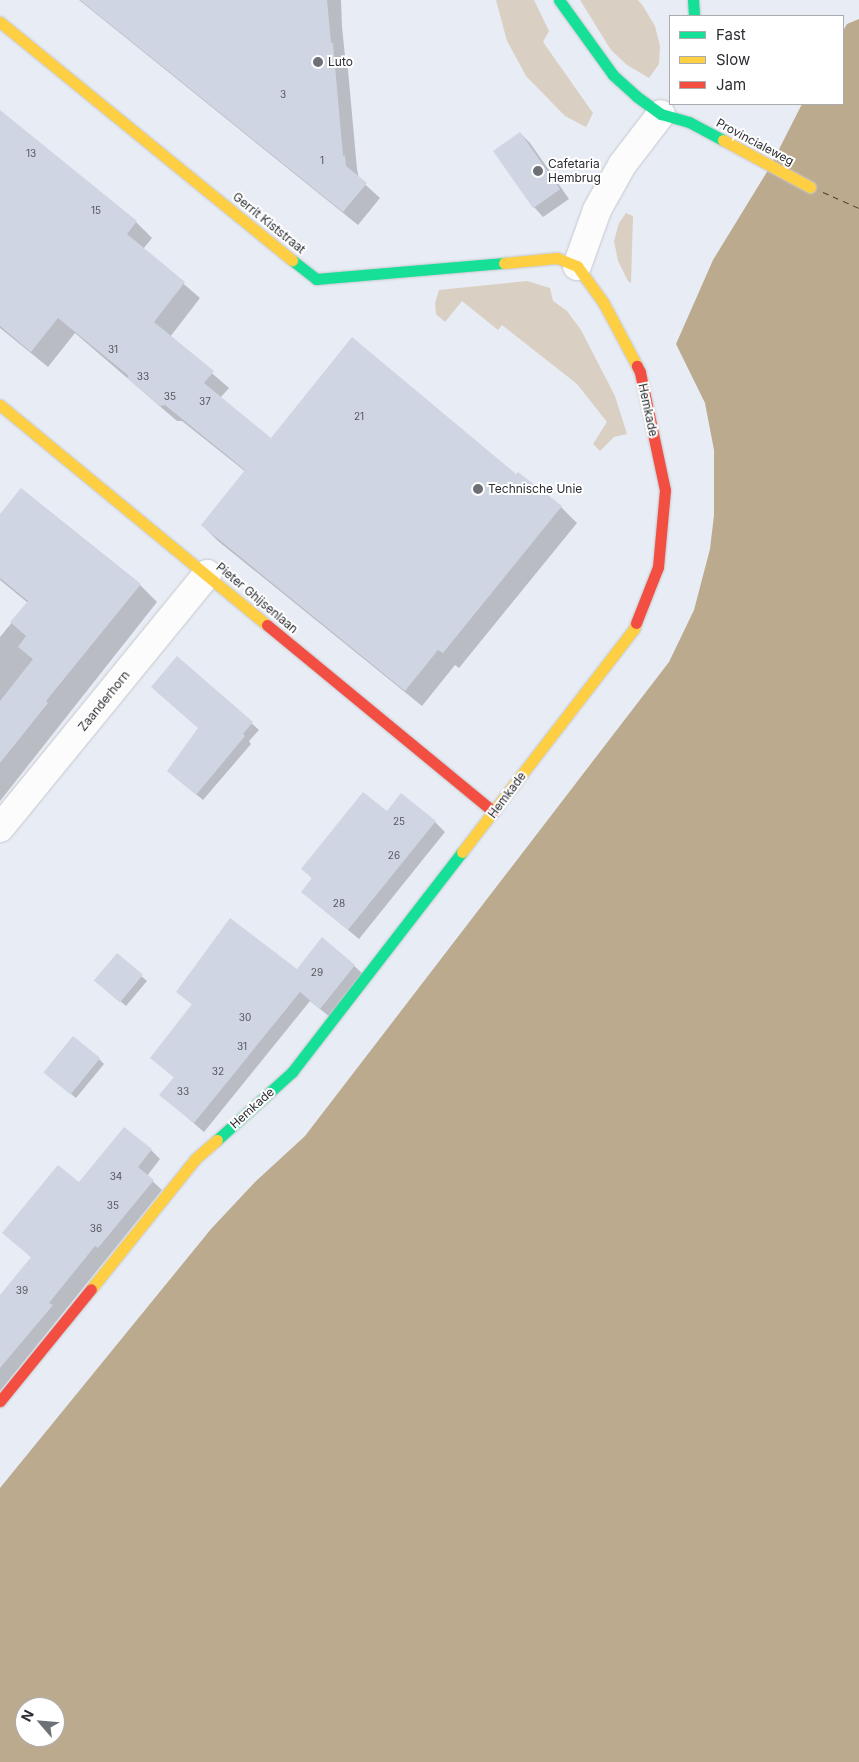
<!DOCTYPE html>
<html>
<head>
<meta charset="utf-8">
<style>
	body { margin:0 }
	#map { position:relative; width:859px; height:1762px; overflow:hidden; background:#e8ecf4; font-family:Inter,sans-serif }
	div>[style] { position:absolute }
	.green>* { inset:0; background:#d9d0c3 }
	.water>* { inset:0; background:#bcaa8e }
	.shadow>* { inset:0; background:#0003 }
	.ferry>* { height:1px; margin-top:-0.5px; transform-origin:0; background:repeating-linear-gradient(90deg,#503c17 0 6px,transparent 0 11px) }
	.building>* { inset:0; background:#cfd5e2; transform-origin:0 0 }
	.roads { filter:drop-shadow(0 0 1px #c5c8ce) drop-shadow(0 0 1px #c5c8ce) }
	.street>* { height:28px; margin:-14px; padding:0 14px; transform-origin:14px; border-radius:14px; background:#fcfcfd }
	.fast>* { height:11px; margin:-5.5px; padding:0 5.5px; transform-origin:5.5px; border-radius:5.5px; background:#16e098 }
	.slow>* { height:11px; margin:-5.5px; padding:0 5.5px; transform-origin:5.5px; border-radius:5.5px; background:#ffcf43 }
	.jam>* { height:11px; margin:-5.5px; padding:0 5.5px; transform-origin:5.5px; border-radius:5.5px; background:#f24e42 }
	.dots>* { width:14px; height:14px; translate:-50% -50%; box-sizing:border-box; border:2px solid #fff; border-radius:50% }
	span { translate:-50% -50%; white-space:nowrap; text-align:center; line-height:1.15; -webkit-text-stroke:4px #fff; paint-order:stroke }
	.number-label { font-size:10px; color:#54575e }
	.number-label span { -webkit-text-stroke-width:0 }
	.poi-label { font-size:12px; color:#2b2d32 }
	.left { translate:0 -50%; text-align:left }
	.street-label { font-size:12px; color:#2b2d32 }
	.legend { position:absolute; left:669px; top:15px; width:175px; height:90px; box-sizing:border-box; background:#fff; border:1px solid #aaabad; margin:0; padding:6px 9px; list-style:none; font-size:15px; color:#2b2d32 }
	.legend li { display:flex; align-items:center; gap:10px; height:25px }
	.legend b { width:25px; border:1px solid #aaabad }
	.north { position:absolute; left:15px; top:1697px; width:50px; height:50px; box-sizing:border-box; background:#fff; border:1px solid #aaabad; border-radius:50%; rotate:297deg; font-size:14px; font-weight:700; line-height:20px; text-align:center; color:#2b2d32 }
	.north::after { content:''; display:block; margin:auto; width:18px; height:22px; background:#6d7076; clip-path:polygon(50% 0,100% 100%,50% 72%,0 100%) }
</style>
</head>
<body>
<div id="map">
	<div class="green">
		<i style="clip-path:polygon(496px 0,534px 0,549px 31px,543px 42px,593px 113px,586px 127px,565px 116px,526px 76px,507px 41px)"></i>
		<i style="clip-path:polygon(580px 0,638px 0,643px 6px,655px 26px,660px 46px,659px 64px,649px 78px,627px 65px,611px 50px)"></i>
		<i style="clip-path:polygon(626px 213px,633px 216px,631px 283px,628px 281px,618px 261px,614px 241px,619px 223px)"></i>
		<i style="clip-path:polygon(527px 281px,550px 288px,553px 301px,567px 311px,581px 330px,615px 396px,627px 434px,614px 437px,600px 451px,593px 444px,607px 422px,577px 384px,502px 325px,498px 330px,462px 301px,445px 322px,436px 314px,435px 303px,439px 290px)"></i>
	</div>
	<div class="water">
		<i style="clip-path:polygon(evenodd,859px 19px,859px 1762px,0 1762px,0 1488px,211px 1229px,255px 1182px,305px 1136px,669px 662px,694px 610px,710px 549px,714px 515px,714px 450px,705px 403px,676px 344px,713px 260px,770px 167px,802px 104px,843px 104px,843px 31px,847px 24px,859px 19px,25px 1707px,55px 1707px,55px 1737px,25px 1737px,25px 1707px)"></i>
	</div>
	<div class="shadow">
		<i style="clip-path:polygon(79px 0,341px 0,342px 27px,345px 56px,347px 59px,357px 169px,359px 179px,380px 198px,358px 225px)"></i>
		<i style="clip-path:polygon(0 112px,136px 222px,152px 238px,143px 249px,200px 298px,170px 337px,229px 388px,220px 398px,271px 440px,517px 476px,561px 507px,577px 523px,459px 668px,455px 665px,422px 706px,218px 541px,202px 525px,246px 472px,182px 421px,177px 421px,75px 333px,48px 367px,0 328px)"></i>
		<i style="clip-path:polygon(520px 133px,530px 143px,569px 199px,543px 217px,534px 207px)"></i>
		<i style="clip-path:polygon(0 516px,140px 585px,157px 602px,0 801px,0 637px,28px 603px,0 580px)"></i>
		<i style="clip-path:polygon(177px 658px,259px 730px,249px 741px,251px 744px,203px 800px,168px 771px,199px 728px)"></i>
		<i style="clip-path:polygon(387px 813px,435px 822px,445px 832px,359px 939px,302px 892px,313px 879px,303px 869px)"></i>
		<i style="clip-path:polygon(117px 955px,147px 981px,126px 1006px,101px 985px)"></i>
		<i style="clip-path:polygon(353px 965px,363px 974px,330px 1017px,310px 1001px,204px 1132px,161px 1095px,175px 1078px,151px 1058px,193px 1005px,177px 992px)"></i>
		<i style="clip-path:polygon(99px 1059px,104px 1064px,76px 1098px,50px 1077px)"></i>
		<i style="clip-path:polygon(151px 1150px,160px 1159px,147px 1176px,162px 1190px,0 1391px,0 1297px,32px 1258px,4px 1233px,80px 1184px)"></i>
	</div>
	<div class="ferry">
		<i style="left:823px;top:192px;width:39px;rotate:24deg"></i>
	</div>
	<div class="building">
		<i style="clip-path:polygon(80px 0,327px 0,331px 43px,333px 43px,343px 156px,345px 155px,346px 166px,367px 183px,343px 212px)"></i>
		<i style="clip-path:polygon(0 110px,137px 221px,127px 234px,185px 282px,154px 322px,214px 371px,204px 383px,271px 438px,352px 337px,516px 474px,518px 472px,562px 506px,443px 653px,438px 650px,405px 691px,201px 525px,245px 470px,165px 405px,160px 406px,127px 378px,129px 376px,58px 318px,31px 352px,0 326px)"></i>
		<i style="left:520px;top:132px;width:70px;height:33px;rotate:55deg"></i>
		<i style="clip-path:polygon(21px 488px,141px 584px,46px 701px,48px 703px,0 763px,0 701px,33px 659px,18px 647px,26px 636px,10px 622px,28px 601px,0 578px,0 514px)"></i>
		<i style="clip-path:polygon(177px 656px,253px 722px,243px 734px,245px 736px,196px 795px,167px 771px,198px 728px,151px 687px)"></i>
		<i style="clip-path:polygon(363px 792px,387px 811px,401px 793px,436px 821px,348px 930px,301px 892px,312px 878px,301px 869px)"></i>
		<i style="clip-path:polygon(230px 918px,297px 969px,322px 937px,355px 965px,320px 1009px,300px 992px,194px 1123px,159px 1095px,174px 1077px,150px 1058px,192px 1004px,176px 992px)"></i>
		<i style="left:117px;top:953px;width:34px;height:36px;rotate:40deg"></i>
		<i style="left:73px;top:1036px;width:35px;height:47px;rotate:39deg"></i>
		<i style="clip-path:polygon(124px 1127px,152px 1149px,138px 1167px,154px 1180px,98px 1248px,95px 1246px,49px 1303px,53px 1305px,0 1368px,0 1295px,31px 1257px,2px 1233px,58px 1165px,79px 1182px)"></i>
	</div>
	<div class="roads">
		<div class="street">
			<i style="left:577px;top:266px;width:59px;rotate:-70.3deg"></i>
			<i style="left:597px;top:210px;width:51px;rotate:-60.9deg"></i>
			<i style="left:622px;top:165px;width:64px;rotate:-52.6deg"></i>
			<i style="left:0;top:828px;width:328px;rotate:-50.8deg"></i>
		</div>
		<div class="fast">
			<i style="left:559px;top:0;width:92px;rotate:54.2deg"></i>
			<i style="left:613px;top:75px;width:31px;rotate:42deg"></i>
			<i style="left:636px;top:96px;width:31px;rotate:36deg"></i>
			<i style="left:661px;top:114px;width:29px;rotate:16deg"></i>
			<i style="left:689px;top:122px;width:38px;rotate:28deg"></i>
			<i style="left:693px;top:0;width:16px;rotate:86deg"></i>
			<i style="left:292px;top:260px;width:31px;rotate:38deg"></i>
			<i style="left:316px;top:279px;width:189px;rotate:-4.9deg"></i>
			<i style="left:217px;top:1140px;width:101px;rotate:-42.2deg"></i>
			<i style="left:292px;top:1072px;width:278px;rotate:-52.3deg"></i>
		</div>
		<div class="slow">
			<i style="left:0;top:22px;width:377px;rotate:39.2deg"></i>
			<i style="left:723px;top:140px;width:99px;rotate:28.4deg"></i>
			<i style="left:504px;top:263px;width:53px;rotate:-5.4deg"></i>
			<i style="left:557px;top:258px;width:22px;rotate:22deg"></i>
			<i style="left:577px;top:266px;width:44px;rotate:54.2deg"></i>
			<i style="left:603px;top:302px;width:72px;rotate:62deg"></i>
			<i style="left:0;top:405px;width:346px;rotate:39.5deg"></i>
			<i style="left:462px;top:852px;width:282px;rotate:-52.4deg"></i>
			<i style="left:634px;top:629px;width:6px;rotate:-72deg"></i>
			<i style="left:91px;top:1289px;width:166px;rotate:-51.3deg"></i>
			<i style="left:195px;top:1159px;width:29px;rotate:-41deg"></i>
		</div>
		<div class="jam">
			<i style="left:636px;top:623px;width:60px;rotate:-68.6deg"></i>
			<i style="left:658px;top:567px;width:77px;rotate:-84.8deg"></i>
			<i style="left:665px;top:490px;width:121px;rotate:-102deg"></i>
			<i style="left:640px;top:372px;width:7px;rotate:-117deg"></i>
			<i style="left:267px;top:625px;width:294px;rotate:39.5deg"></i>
			<i style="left:0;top:1401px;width:144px;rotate:-50.9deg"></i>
		</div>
	</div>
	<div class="dots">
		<i style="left:318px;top:62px;background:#6d7076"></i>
		<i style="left:538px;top:171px;background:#6d7076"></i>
		<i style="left:478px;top:489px;background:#6d7076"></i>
	</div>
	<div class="number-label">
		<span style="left:283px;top:95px">3</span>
		<span style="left:31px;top:154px">13</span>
		<span style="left:322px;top:161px">1</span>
		<span style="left:96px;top:211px">15</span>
		<span style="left:113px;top:350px">31</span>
		<span style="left:143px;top:377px">33</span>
		<span style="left:170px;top:397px">35</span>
		<span style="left:205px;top:402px">37</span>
		<span style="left:359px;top:417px">21</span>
		<span style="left:399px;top:822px">25</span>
		<span style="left:394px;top:856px">26</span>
		<span style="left:339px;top:904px">28</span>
		<span style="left:317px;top:973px">29</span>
		<span style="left:245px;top:1018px">30</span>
		<span style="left:242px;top:1047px">31</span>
		<span style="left:218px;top:1072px">32</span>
		<span style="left:183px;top:1092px">33</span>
		<span style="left:116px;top:1177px">34</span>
		<span style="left:113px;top:1206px">35</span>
		<span style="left:96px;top:1229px">36</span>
		<span style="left:22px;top:1291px">39</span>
	</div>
	<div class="poi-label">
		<span class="left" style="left:328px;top:62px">Luto</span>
		<span class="left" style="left:548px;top:171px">Cafetaria<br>Hembrug</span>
		<span class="left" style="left:488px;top:489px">Technische Unie</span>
	</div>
	<div class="street-label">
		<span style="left:755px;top:142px;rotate:28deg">Provincialeweg</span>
		<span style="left:269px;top:223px;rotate:39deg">Gerrit Kiststraat</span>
		<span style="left:648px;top:410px;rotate:78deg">Hemkade</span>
		<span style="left:257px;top:598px;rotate:40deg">Pieter Ghijsenlaan</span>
		<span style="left:104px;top:701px;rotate:-51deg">Zaanderhorn</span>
		<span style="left:507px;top:795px;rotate:-53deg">Hemkade</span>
		<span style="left:252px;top:1108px;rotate:-42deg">Hemkade</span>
	</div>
	<ul class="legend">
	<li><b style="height:6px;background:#16e098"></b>Fast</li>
	<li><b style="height:6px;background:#ffcf43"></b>Slow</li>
	<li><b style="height:6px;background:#f24e42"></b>Jam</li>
	</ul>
	<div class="north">N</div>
</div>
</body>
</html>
